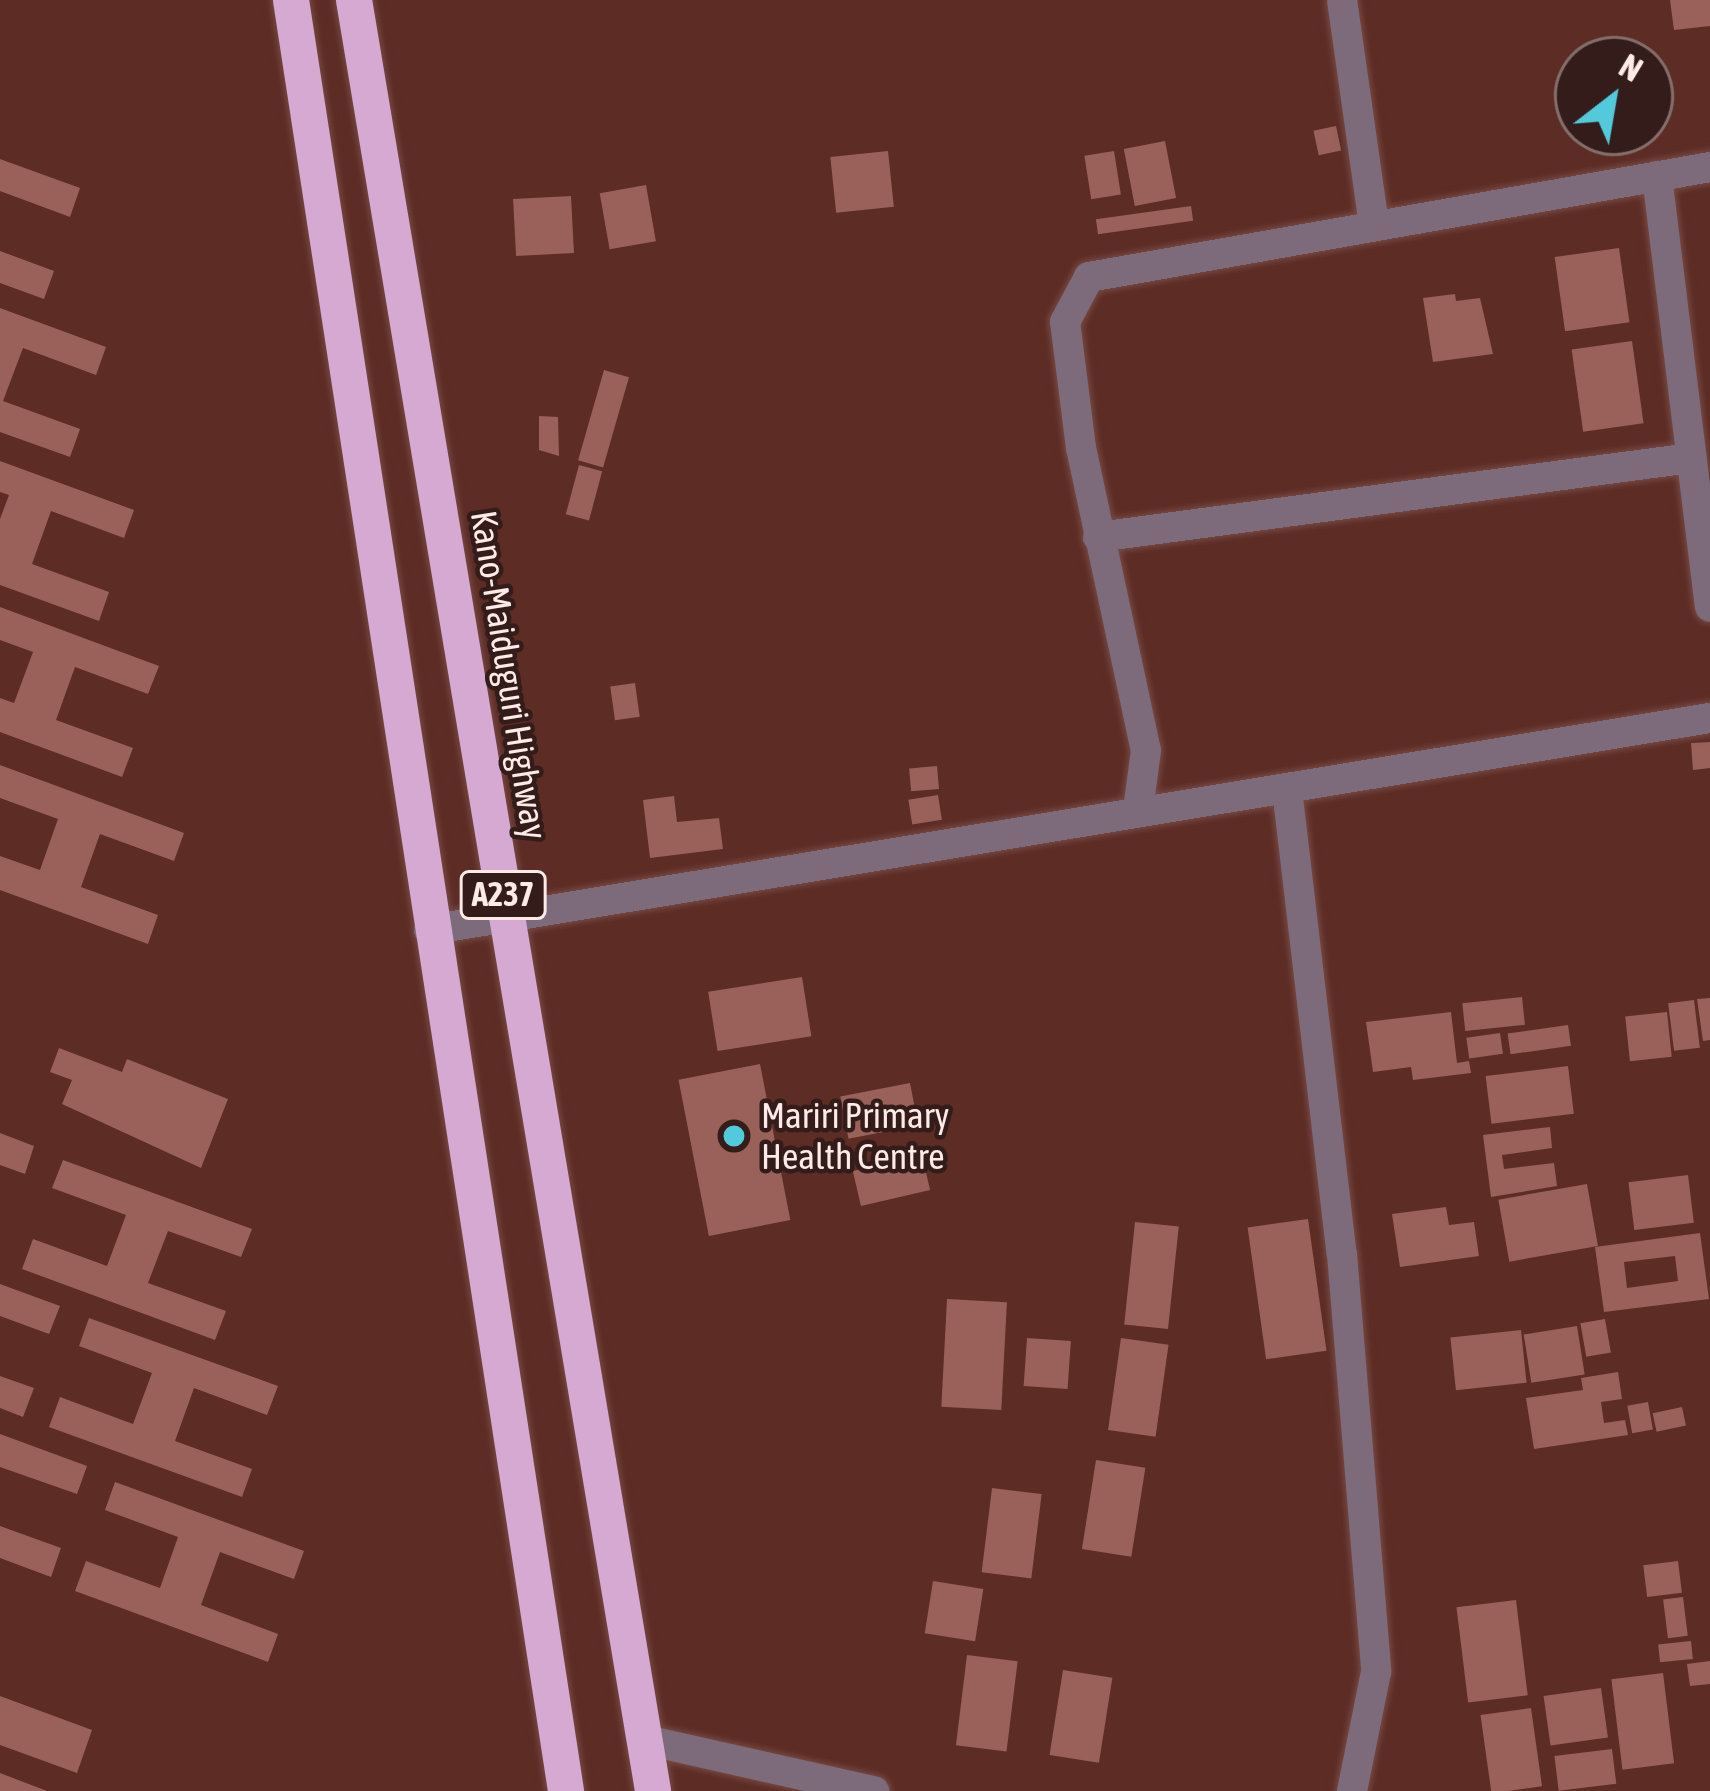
<!DOCTYPE html>
<html>
<head>
<meta charset="utf-8">
<style>
	body { margin:0 }
	#map { position:relative; width:1710px; height:1791px; overflow:hidden; background:#5d2c25; font-family:"Asap Condensed",sans-serif }
	div>[style] { position:absolute }
	.building>* { inset:0; background:#996159; transform-origin:0 0 }
	.roads { filter:drop-shadow(0 0 3px #774a44) drop-shadow(0 0 3px #774a44) }
	.minor>* { height:30px; margin:-15px; padding:0 15px; transform-origin:15px; border-radius:15px; background:#7d6b7c }
	.highway>* { height:36px; margin:-18px; padding:0 18px; transform-origin:18px; border-radius:18px; background:#d5a9d2 }
	.dots>* { width:33px; height:33px; translate:-50% -50%; box-sizing:border-box; border:6px solid #331c19; border-radius:50% }
	span { translate:-50% -50%; white-space:nowrap; text-align:center; line-height:1.15; -webkit-text-stroke:9px #331c19; paint-order:stroke }
	.shield-label span { padding:3px 9px; background:#331c19; border:3px solid; border-radius:9px; -webkit-text-stroke-width:0 }
	.shield-label { font-size:33px; color:#feeae7; font-weight:700 }
	.street-label { font-size:36px; color:#feeae7 }
	.poi-label { font-size:36px; color:#feeae7 }
	.left { translate:0 -50%; text-align:left }
	.north { position:absolute; left:1554px; top:36px; width:120px; height:120px; box-sizing:border-box; background:#331c19; border:3px solid #846e6b; border-radius:50%; rotate:31deg; font-size:33px; font-weight:700; line-height:48px; text-align:center; color:#feeae7 }
	.north::after { content:''; display:block; margin:auto; width:42px; height:54px; background:#53cadc; clip-path:polygon(50% 0,100% 100%,50% 72%,0 100%) }
</style>
</head>
<body>
<div id="map">
	<div class="building">
		<i style="clip-path:polygon(1670px 0,1710px 0,1710px 26px,1674px 30px)"></i>
		<i style="left:1336px;top:126px;width:25px;height:23px;rotate:78deg"></i>
		<i style="left:1165px;top:141px;width:58px;height:42px;rotate:79deg"></i>
		<i style="left:888px;top:151px;width:56px;height:58px;rotate:84deg"></i>
		<i style="left:1114px;top:151px;width:44px;height:30px;rotate:81deg"></i>
		<i style="clip-path:polygon(0 159px,80px 188px,70px 217px,0 191px)"></i>
		<i style="left:646px;top:185px;width:57px;height:47px;rotate:80deg"></i>
		<i style="left:571px;top:196px;width:57px;height:58px;rotate:87deg"></i>
		<i style="left:1191px;top:206px;width:15px;height:96px;rotate:82deg"></i>
		<i style="left:1619px;top:248px;width:75px;height:65px;rotate:82deg"></i>
		<i style="clip-path:polygon(0 251px,54px 271px,44px 299px,0 283px)"></i>
		<i style="clip-path:polygon(1455px 294px,1456px 301px,1480px 298px,1493px 354px,1433px 362px,1423px 298px)"></i>
		<i style="clip-path:polygon(0 308px,106px 347px,96px 375px,23px 348px,3px 401px,80px 429px,70px 457px,0 432px)"></i>
		<i style="left:1632px;top:341px;width:83px;height:61px;rotate:82deg"></i>
		<i style="left:604px;top:370px;width:26px;height:94px;rotate:16deg"></i>
		<i style="clip-path:polygon(539px 416px,558px 417px,559px 456px,539px 450px)"></i>
		<i style="clip-path:polygon(0 461px,134px 510px,124px 538px,51px 511px,32px 564px,109px 592px,99px 621px,0 585px,0 519px,9px 495px,0 492px)"></i>
		<i style="left:579px;top:465px;width:24px;height:51px;rotate:15deg"></i>
		<i style="clip-path:polygon(0 607px,159px 666px,148px 694px,75px 667px,56px 720px,133px 748px,122px 777px,0 732px,0 698px,14px 703px,33px 652px,0 640px)"></i>
		<i style="left:635px;top:683px;width:34px;height:25px;rotate:82deg"></i>
		<i style="clip-path:polygon(1710px 742px,1710px 768px,1693px 770px,1691px 743px)"></i>
		<i style="clip-path:polygon(0 765px,184px 833px,174px 861px,100px 834px,81px 887px,158px 915px,148px 944px,0 890px,0 856px,40px 870px,58px 819px,0 798px)"></i>
		<i style="left:937px;top:766px;width:23px;height:28px;rotate:85deg"></i>
		<i style="left:938px;top:795px;width:25px;height:30px;rotate:81deg"></i>
		<i style="clip-path:polygon(674px 796px,677px 822px,719px 818px,723px 849px,650px 858px,643px 800px)"></i>
		<i style="left:802px;top:977px;width:60px;height:95px;rotate:81deg"></i>
		<i style="left:1522px;top:997px;width:28px;height:60px;rotate:84deg"></i>
		<i style="clip-path:polygon(1710px 998px,1710px 1040px,1703px 1041px,1697px 999px)"></i>
		<i style="left:1694px;top:1000px;width:48px;height:26px;rotate:83deg"></i>
		<i style="clip-path:polygon(1451px 1012px,1457px 1063px,1469px 1061px,1471px 1073px,1413px 1080px,1411px 1067px,1373px 1072px,1366px 1022px)"></i>
		<i style="left:1667px;top:1012px;width:45px;height:42px;rotate:84deg"></i>
		<i style="left:1568px;top:1025px;width:21px;height:61px;rotate:82deg"></i>
		<i style="left:1500px;top:1033px;width:21px;height:34px;rotate:82deg"></i>
		<i style="clip-path:polygon(59px 1048px,122px 1072px,127px 1059px,228px 1099px,201px 1168px,62px 1104px,72px 1080px,50px 1072px)"></i>
		<i style="left:760px;top:1064px;width:159px;height:83px;rotate:79deg"></i>
		<i style="left:1568px;top:1066px;width:48px;height:83px;rotate:83deg"></i>
		<i style="left:910px;top:1083px;width:43px;height:71px;rotate:79deg"></i>
		<i style="clip-path:polygon(1550px 1127px,1552px 1148px,1502px 1155px,1504px 1169px,1554px 1163px,1557px 1186px,1491px 1197px,1483px 1135px)"></i>
		<i style="clip-path:polygon(0 1133px,34px 1146px,25px 1174px,0 1165px)"></i>
		<i style="left:922px;top:1155px;width:36px;height:71px;rotate:77deg"></i>
		<i style="clip-path:polygon(63px 1160px,252px 1229px,241px 1257px,168px 1231px,148px 1283px,226px 1311px,215px 1340px,22px 1269px,33px 1239px,107px 1266px,126px 1215px,52px 1188px)"></i>
		<i style="left:1688px;top:1175px;width:48px;height:60px;rotate:83deg"></i>
		<i style="left:1587px;top:1184px;width:63px;height:90px;rotate:80deg"></i>
		<i style="clip-path:polygon(1446px 1207px,1449px 1225px,1474px 1222px,1479px 1256px,1400px 1267px,1392px 1214px)"></i>
		<i style="left:1308px;top:1219px;width:133px;height:61px;rotate:82deg"></i>
		<i style="left:1135px;top:1222px;width:44px;height:103px;rotate:6deg"></i>
		<i style="clip-path:polygon(evenodd,1700px 1233px,1709px 1299px,1604px 1312px,1595px 1247px,1700px 1233px,1675px 1256px,1678px 1281px,1627px 1288px,1624px 1262px,1675px 1256px)"></i>
		<i style="clip-path:polygon(0 1284px,60px 1306px,49px 1334px,0 1316px)"></i>
		<i style="left:947px;top:1299px;width:60px;height:108px;rotate:3deg"></i>
		<i style="clip-path:polygon(89px 1318px,278px 1386px,267px 1415px,194px 1388px,175px 1441px,252px 1469px,242px 1497px,49px 1427px,60px 1397px,133px 1424px,152px 1373px,79px 1346px)"></i>
		<i style="left:1605px;top:1319px;width:34px;height:25px;rotate:80deg"></i>
		<i style="left:1577px;top:1326px;width:49px;height:54px;rotate:81deg"></i>
		<i style="left:1521px;top:1330px;width:53px;height:71px;rotate:84deg"></i>
		<i style="left:1027px;top:1338px;width:44px;height:48px;rotate:4deg"></i>
		<i style="left:1121px;top:1338px;width:48px;height:93px;rotate:8deg"></i>
		<i style="clip-path:polygon(1618px 1372px,1622px 1399px,1601px 1402px,1604px 1423px,1625px 1420px,1628px 1435px,1534px 1449px,1526px 1398px,1583px 1390px,1581px 1378px)"></i>
		<i style="clip-path:polygon(0 1376px,34px 1388px,23px 1417px,0 1408px)"></i>
		<i style="left:1648px;top:1402px;width:28px;height:21px;rotate:80deg"></i>
		<i style="left:1682px;top:1407px;width:19px;height:30px;rotate:78deg"></i>
		<i style="clip-path:polygon(0 1434px,87px 1466px,77px 1494px,0 1467px)"></i>
		<i style="left:1096px;top:1460px;width:50px;height:90px;rotate:9deg"></i>
		<i style="clip-path:polygon(115px 1482px,304px 1551px,294px 1579px,220px 1552px,201px 1605px,278px 1634px,268px 1662px,75px 1591px,86px 1561px,160px 1588px,178px 1537px,105px 1510px)"></i>
		<i style="left:992px;top:1488px;width:50px;height:85px;rotate:7deg"></i>
		<i style="clip-path:polygon(0 1526px,61px 1548px,51px 1577px,0 1558px)"></i>
		<i style="left:1678px;top:1561px;width:32px;height:35px;rotate:83deg"></i>
		<i style="left:933px;top:1581px;width:51px;height:53px;rotate:9deg"></i>
		<i style="left:1683px;top:1597px;width:39px;height:20px;rotate:83deg"></i>
		<i style="left:1516px;top:1600px;width:96px;height:60px;rotate:83deg"></i>
		<i style="left:1691px;top:1641px;width:18px;height:33px;rotate:84deg"></i>
		<i style="left:967px;top:1655px;width:51px;height:91px;rotate:7deg"></i>
		<i style="clip-path:polygon(1710px 1661px,1710px 1684px,1690px 1686px,1687px 1664px)"></i>
		<i style="left:1063px;top:1670px;width:50px;height:86px;rotate:9deg"></i>
		<i style="left:1663px;top:1673px;width:91px;height:52px;rotate:83deg"></i>
		<i style="left:1601px;top:1688px;width:50px;height:58px;rotate:82deg"></i>
		<i style="clip-path:polygon(0 1696px,92px 1730px,77px 1773px,0 1745px)"></i>
		<i style="left:1531px;top:1708px;width:79px;height:51px;rotate:82deg"></i>
		<i style="left:1612px;top:1749px;width:35px;height:58px;rotate:83deg"></i>
		<i style="clip-path:polygon(0 1773px,47px 1791px,0 1791px)"></i>
	</div>
	<div class="roads">
		<div class="minor">
			<i style="left:1342px;top:0;width:226px;rotate:81.9deg"></i>
			<i style="left:1657px;top:176px;width:434px;rotate:83deg"></i>
			<i style="left:1098px;top:537px;width:598px;rotate:-7.59deg"></i>
			<i style="left:1287px;top:789px;width:468px;rotate:83.3deg"></i>
			<i style="left:1342px;top:1254px;width:419px;rotate:85.3deg"></i>
			<i style="left:1376px;top:1672px;width:121px;rotate:101.4deg"></i>
			<i style="left:1138px;top:810px;width:60px;rotate:-82.3deg"></i>
			<i style="left:1146px;top:751px;width:310px;rotate:-102.1deg"></i>
			<i style="left:1081px;top:448px;width:127px;rotate:-97.2deg"></i>
			<i style="left:1065px;top:322px;width:51px;rotate:-61.9deg"></i>
			<i style="left:1089px;top:277px;width:631px;rotate:-10.04deg"></i>
			<i style="left:429px;top:930px;width:1298px;rotate:-9.4deg"></i>
			<i style="left:645px;top:1740px;width:235px;rotate:12.6deg"></i>
		</div>
		<div class="highway">
			<i style="left:291px;top:0;width:1812px;rotate:81.27deg"></i>
			<i style="left:354px;top:0;width:1816px;rotate:80.52deg"></i>
		</div>
	</div>
	<div class="dots">
		<i style="left:734px;top:1136px;background:#53cadc"></i>
	</div>
	<div class="shield-label">
		<span style="left:503px;top:895px">A237</span>
	</div>
	<div class="street-label">
		<span style="left:509px;top:675px;rotate:81deg">Kano-Maiduguri Highway</span>
	</div>
	<div class="poi-label">
		<span class="left" style="left:761px;top:1136px">Mariri Primary<br>Health Centre</span>
	</div>
	<div class="north">N</div>
</div>
</body>
</html>
